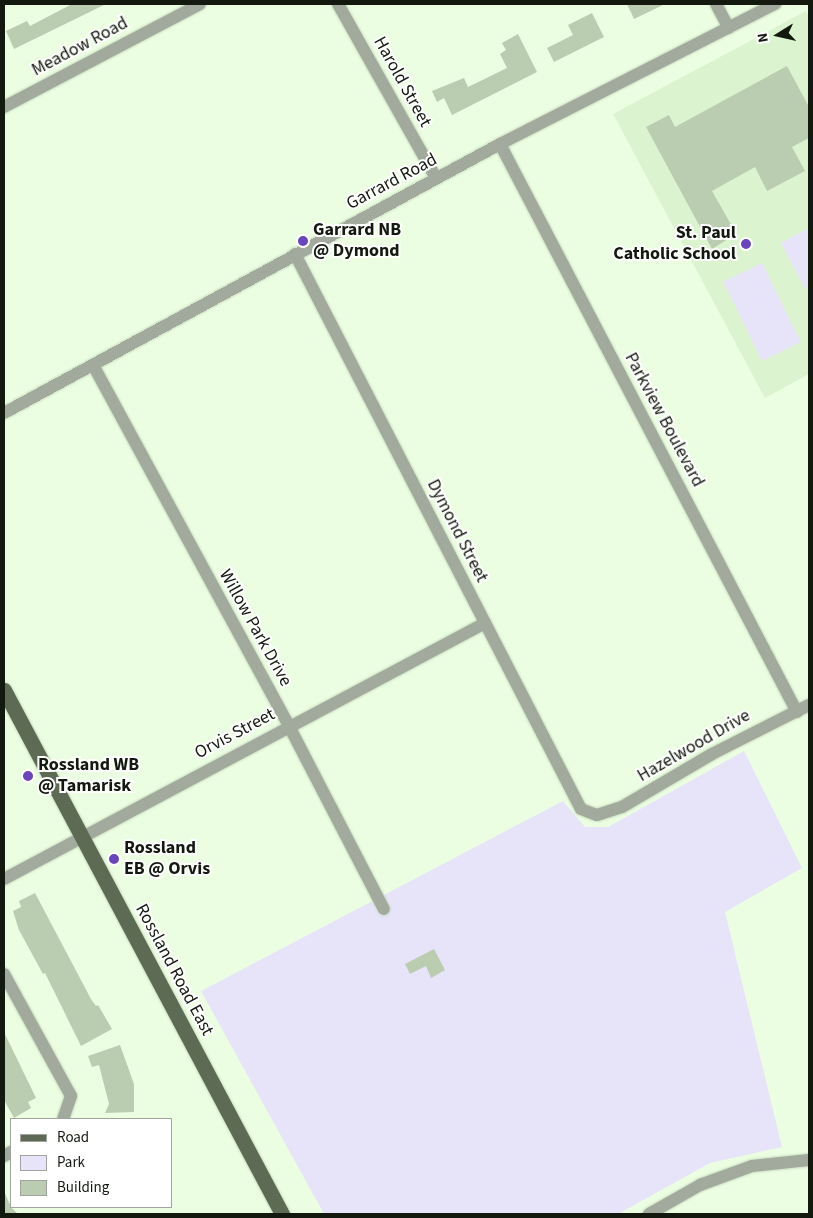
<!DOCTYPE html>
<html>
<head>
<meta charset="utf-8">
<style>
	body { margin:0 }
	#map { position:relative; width:813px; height:1218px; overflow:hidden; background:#ebfee1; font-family:"Source Sans 3",sans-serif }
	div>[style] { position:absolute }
	.built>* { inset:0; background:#dcf3cf }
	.green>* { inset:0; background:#e7e4fa; transform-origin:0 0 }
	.building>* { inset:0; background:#bbcdb1 }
	.roads { filter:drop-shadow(0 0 1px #c8d9bf) drop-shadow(0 0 1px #c8d9bf) }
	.minor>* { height:12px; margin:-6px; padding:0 6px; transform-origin:6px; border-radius:6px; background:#a2aa9e }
	.major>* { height:15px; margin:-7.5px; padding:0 7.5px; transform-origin:7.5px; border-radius:7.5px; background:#5d6b55 }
	.dots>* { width:14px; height:14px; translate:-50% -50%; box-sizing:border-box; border:2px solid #fff; border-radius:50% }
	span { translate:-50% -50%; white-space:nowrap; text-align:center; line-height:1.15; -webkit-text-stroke:4px #fff; paint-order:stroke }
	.street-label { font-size:18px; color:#13190f }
	.poi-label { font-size:18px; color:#13190f; font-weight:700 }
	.left { translate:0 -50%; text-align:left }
	.right { translate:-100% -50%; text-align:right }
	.frame { position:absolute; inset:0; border:5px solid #13190f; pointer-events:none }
	.legend { position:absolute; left:10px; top:1118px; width:162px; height:90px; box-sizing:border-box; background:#fff; border:1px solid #a1a39f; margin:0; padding:6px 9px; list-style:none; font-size:15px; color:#13190f }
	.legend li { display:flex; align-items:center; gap:10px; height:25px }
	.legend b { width:25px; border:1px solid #a1a39f }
	.north { position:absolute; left:753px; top:10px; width:50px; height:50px; -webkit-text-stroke:4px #fff; paint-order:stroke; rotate:260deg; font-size:14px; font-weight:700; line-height:20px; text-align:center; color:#13190f }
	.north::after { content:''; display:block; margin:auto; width:18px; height:22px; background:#13190f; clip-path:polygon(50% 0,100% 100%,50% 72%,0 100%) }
</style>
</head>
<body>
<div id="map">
	<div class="built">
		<i style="clip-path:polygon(806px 11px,809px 16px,809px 374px,765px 398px,613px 114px)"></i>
	</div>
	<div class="green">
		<i style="clip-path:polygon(809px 228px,809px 286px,805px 288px,781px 243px)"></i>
		<i style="left:762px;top:263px;width:88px;height:43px;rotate:64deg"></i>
		<i style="clip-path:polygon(744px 751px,802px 868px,725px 912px,782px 1147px,710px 1163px,618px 1214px,324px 1214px,201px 991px,563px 801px,585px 827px,608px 827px)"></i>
	</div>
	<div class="building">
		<i style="clip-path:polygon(72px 4px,106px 4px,14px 49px,6px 31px,27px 21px,30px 26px)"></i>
		<i style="clip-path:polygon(627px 4px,665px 4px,634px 19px)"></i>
		<i style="clip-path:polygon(592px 13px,604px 37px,554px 62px,547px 48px,573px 35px,568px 25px)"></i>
		<i style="clip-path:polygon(518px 34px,537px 72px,452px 115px,444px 98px,437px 102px,432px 91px,464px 78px,468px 87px,507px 68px,500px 54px,506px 50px,502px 43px)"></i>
		<i style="clip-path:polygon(787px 66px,809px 107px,809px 138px,792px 147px,805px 171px,767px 191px,755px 167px,712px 191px,733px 228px,725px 233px,728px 239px,712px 249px,646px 127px,669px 115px,675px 127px)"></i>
		<i style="clip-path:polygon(35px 893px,91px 999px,96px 1006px,98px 1005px,112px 1029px,81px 1046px,45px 973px,43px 974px,19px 930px,13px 911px,21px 907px,19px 901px)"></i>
		<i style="clip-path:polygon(434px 949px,445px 970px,431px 978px,426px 966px,410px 974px,405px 964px)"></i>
		<i style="clip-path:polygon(4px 1032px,36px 1098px,28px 1102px,31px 1108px,14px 1118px,4px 1100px)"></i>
		<i style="clip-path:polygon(120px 1045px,134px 1084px,134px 1112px,105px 1113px,109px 1104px,99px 1065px,92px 1067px,88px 1056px)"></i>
		<i style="clip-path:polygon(4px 1191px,11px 1207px,18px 1214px,4px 1214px)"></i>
	</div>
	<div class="roads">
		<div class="minor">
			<i style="left:338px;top:4px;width:200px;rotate:60.6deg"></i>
			<i style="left:716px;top:4px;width:27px;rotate:62deg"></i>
			<i style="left:4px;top:107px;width:221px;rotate:-27.7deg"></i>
			<i style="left:500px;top:144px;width:641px;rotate:62.4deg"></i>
			<i style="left:295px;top:254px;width:624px;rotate:62.74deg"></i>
			<i style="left:581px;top:809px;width:17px;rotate:21deg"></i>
			<i style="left:597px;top:815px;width:26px;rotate:-18deg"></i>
			<i style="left:622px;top:807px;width:104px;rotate:-30.5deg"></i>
			<i style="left:712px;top:754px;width:109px;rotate:-26.8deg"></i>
			<i style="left:93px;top:365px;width:411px;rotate:61.5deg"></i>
			<i style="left:289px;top:726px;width:206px;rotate:62.6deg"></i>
			<i style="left:4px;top:413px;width:564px;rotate:-28.47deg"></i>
			<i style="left:500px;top:144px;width:309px;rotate:-27deg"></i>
			<i style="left:4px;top:879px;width:545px;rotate:-28.02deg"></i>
			<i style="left:4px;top:974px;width:139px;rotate:61.2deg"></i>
			<i style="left:71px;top:1096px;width:24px;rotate:109deg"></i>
			<i style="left:4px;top:1156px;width:8px;rotate:-30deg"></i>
			<i style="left:649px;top:1214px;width:59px;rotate:-29.6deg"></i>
			<i style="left:700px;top:1185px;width:55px;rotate:-20.1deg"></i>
			<i style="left:752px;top:1166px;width:57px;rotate:-6deg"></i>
		</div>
		<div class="major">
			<i style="left:4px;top:690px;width:593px;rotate:62.05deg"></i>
		</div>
	</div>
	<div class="dots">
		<i style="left:303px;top:241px;background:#6845bd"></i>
		<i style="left:746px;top:244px;background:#6845bd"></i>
		<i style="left:28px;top:776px;background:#6845bd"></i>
		<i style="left:114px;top:859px;background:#6845bd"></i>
	</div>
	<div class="street-label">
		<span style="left:80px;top:47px;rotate:-28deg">Meadow Road</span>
		<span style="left:402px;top:82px;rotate:61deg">Harold Street</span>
		<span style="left:392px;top:182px;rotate:-28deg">Garrard Road</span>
		<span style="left:664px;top:420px;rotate:62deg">Parkview Boulevard</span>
		<span style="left:457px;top:531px;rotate:63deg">Dymond Street</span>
		<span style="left:255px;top:628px;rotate:61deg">Willow Park Drive</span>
		<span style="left:235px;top:734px;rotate:-28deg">Orvis Street</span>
		<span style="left:694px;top:746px;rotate:-30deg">Hazelwood Drive</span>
		<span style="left:174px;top:970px;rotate:62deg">Rossland Road East</span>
	</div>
	<div class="poi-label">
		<span class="left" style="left:313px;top:241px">Garrard NB<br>@ Dymond</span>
		<span class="right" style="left:736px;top:244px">St. Paul<br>Catholic School</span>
		<span class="left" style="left:38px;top:776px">Rossland WB<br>@ Tamarisk</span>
		<span class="left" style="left:124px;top:859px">Rossland<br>EB @ Orvis</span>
	</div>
	<div class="frame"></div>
	<ul class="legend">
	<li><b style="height:6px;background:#5d6b55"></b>Road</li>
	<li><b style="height:14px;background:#e7e4fa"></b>Park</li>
	<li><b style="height:14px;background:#bbcdb1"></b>Building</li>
	</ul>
	<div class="north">N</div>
</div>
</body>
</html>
